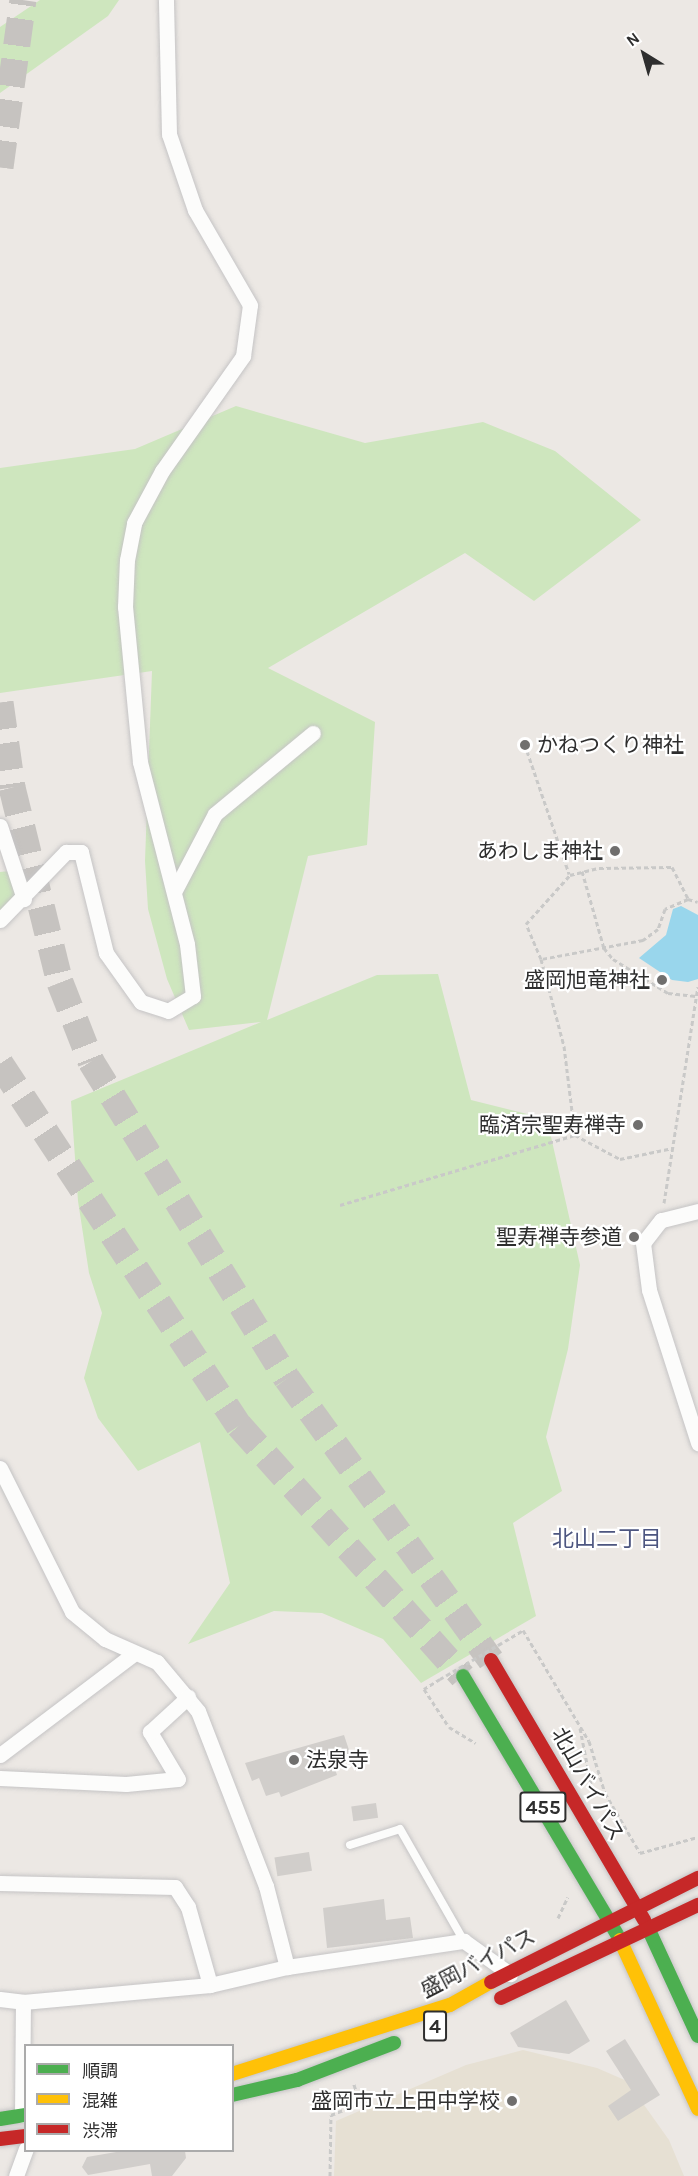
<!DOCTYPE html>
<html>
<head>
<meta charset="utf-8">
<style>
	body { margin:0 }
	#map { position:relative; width:698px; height:2176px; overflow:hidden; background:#ece8e4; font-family:Karla,"Noto Sans JP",sans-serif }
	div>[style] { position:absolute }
	.education>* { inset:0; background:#e6e0d3 }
	.green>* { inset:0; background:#cee6be }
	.water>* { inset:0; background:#99d6ec }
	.building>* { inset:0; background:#d1cecb; transform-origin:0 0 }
	.highway-tunnel>* { height:27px; margin-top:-13.5px; transform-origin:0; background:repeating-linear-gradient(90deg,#c6c3c0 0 27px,transparent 0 41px) }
	.path>* { height:3px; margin-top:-1.5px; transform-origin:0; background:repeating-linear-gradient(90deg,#c9c9c8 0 4.5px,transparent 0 7.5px) }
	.roads { filter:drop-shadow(0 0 2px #c5c4c5) drop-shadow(0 0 2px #c5c4c5) }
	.lane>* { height:8px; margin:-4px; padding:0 4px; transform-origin:4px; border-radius:4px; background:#fcfcfb }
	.street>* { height:15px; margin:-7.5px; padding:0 7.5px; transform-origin:7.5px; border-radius:7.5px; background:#fcfcfb }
	.fast>* { height:14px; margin:-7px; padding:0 7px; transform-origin:7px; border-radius:7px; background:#4caf50 }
	.slow>* { height:14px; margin:-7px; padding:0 7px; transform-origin:7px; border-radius:7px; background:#ffc107 }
	.jam>* { height:14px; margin:-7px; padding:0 7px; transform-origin:7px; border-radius:7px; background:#c62828 }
	.path-bridge>* { height:3px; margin-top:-1.5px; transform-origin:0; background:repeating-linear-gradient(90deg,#c9c9c8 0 4.5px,transparent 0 7.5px) }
	.dots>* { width:16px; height:16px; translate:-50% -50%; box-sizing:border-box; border:3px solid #fff; border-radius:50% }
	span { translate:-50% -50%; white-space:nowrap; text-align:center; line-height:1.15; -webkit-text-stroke:4.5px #fff; paint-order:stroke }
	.shield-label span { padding:2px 4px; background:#fff; border:2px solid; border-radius:4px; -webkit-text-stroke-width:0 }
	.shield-label { font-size:20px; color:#2e2e2e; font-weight:700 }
	.poi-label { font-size:21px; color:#2e2e2e }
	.left { translate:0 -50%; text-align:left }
	.right { translate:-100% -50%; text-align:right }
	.street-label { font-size:21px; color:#2e2e2e }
	.neighbourhood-label { font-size:22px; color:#4d5680 }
	.legend { position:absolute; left:24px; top:2044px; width:210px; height:108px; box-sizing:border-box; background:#fff; border:2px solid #ababab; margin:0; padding:8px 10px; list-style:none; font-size:18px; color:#2e2e2e }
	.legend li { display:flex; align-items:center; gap:12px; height:30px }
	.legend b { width:30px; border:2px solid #ababab }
	.north { position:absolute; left:614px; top:24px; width:60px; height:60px; -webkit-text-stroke:4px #fff; paint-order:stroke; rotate:323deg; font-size:16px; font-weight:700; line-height:24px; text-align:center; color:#2e2e2e }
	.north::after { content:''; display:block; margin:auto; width:21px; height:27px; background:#2e2e2e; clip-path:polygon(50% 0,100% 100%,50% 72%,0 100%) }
</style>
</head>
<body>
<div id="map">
	<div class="education">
		<i style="clip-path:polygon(523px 2050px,597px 2068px,627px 2081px,669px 2140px,684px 2176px,334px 2176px,336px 2121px,466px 2065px)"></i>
	</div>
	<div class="green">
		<i style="clip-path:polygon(40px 0,119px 0,108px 16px,0 93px,0 27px)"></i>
		<i style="clip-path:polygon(236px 406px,365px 443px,483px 422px,555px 451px,641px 520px,534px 601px,465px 553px,268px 668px,375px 722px,367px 845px,308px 856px,267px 1020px,377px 975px,438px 974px,471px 1100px,547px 1119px,580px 1265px,568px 1349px,546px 1437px,562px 1491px,513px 1523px,536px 1616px,421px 1683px,383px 1639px,322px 1613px,274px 1611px,188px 1644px,230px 1583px,200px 1442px,138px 1471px,98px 1418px,84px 1378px,102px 1313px,89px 1273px,78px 1201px,71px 1101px,261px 1022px,189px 1030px,167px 979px,148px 909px,145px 861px,152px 671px,0 693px,0 468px,135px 449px)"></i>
		<i style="clip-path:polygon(49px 867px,0 926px,0 872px)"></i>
	</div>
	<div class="water">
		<i style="clip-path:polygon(681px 906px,698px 915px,698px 979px,688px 982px,672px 980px,639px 958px,666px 935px,673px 909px)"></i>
	</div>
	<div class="building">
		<i style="clip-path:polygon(344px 1735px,352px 1759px,334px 1766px,337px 1775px,281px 1797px,279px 1792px,266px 1796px,259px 1778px,252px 1781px,245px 1763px)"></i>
		<i style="left:376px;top:1803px;width:15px;height:25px;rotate:82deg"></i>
		<i style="left:309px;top:1852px;width:19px;height:35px;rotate:81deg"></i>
		<i style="clip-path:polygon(384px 1899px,386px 1920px,410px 1917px,413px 1938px,327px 1948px,323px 1908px)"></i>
		<i style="clip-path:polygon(566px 2000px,590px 2041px,569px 2054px,518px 2047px,510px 2033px)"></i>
		<i style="clip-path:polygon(625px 2039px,660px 2095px,618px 2121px,608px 2106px,631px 2090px,606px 2051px)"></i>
		<i style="clip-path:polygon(122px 2151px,185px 2151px,186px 2158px,172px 2176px,152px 2176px,150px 2164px,88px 2175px,82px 2167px,87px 2157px)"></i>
	</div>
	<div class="highway-tunnel">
		<i style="left:0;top:167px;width:169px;rotate:-82.2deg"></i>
		<i style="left:0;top:702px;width:86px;rotate:82deg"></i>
		<i style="left:12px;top:787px;width:201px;rotate:76.2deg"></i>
		<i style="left:60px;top:982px;width:85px;rotate:68.6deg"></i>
		<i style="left:91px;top:1061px;width:373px;rotate:58.3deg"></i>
		<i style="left:287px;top:1378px;width:348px;rotate:54.1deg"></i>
		<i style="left:0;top:1063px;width:434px;rotate:56.6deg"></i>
		<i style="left:239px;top:1425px;width:336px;rotate:48.3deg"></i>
	</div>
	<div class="path">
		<i style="left:527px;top:751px;width:130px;rotate:71.1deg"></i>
		<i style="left:582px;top:871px;width:80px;rotate:74.1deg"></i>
		<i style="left:604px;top:948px;width:14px;rotate:51deg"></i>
		<i style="left:613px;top:959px;width:65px;rotate:31.7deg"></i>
		<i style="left:668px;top:993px;width:28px;rotate:6deg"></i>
		<i style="left:688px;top:899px;width:25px;rotate:157deg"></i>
		<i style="left:665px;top:909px;width:21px;rotate:109deg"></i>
		<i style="left:658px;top:929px;width:19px;rotate:144deg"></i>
		<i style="left:643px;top:940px;width:104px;rotate:169.4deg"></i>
		<i style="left:541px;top:959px;width:38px;rotate:-113deg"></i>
		<i style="left:526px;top:924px;width:66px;rotate:-48.1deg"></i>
		<i style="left:570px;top:875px;width:30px;rotate:-14deg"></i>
		<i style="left:599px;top:868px;width:73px;rotate:-0.8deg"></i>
		<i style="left:672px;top:867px;width:36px;rotate:63deg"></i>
		<i style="left:688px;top:899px;width:10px;rotate:17deg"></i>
		<i style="left:541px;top:959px;width:90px;rotate:75.2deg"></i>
		<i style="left:564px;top:1046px;width:90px;rotate:83deg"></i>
		<i style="left:664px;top:1203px;width:219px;rotate:-81.1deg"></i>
		<i style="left:340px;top:1205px;width:245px;rotate:-16.6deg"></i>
		<i style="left:575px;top:1135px;width:51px;rotate:28.1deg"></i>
		<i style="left:620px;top:1159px;width:54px;rotate:-11.7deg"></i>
		<i style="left:505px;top:1641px;width:21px;rotate:-31deg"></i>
		<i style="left:523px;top:1630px;width:129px;rotate:59.3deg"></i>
		<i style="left:589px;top:1741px;width:54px;rotate:72.9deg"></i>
		<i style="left:605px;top:1793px;width:69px;rotate:59.7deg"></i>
		<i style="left:640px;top:1853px;width:60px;rotate:-15.4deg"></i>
		<i style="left:440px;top:1679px;width:19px;rotate:148deg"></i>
		<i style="left:424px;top:1689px;width:45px;rotate:56.7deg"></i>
		<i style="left:449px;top:1727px;width:31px;rotate:31deg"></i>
		<i style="left:580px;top:1728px;width:57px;rotate:78.9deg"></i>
		<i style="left:558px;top:1918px;width:23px;rotate:-65deg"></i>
		<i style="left:330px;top:2176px;width:61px;rotate:-89.1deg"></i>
		<i style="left:331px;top:2115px;width:31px;rotate:-22deg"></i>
		<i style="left:360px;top:2103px;width:22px;rotate:-108deg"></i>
	</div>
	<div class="roads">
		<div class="lane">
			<i style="left:350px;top:1845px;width:52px;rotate:-17.7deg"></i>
			<i style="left:400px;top:1829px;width:129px;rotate:60.3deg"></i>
		</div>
		<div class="street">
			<i style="left:0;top:826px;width:77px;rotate:71.8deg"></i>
			<i style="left:174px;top:892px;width:88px;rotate:-62.3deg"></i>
			<i style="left:215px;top:814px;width:127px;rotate:-39.6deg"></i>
			<i style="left:0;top:920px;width:95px;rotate:-45.9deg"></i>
			<i style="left:66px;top:852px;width:15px"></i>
			<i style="left:81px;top:852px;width:104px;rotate:76.1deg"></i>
			<i style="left:106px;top:953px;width:60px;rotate:54.5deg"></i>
			<i style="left:141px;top:1002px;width:28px;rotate:18deg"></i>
			<i style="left:168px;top:1011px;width:29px;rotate:-31deg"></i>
			<i style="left:193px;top:996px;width:52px;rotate:-96.6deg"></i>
			<i style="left:187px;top:944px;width:188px;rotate:-104.5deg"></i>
			<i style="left:140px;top:762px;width:156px;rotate:-95.5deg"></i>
			<i style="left:125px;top:607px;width:47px;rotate:-87.6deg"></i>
			<i style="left:127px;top:560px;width:38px;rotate:-79deg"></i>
			<i style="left:134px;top:523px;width:59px;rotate:-61.7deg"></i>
			<i style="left:162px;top:471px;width:141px;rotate:-54.8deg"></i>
			<i style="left:243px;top:356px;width:51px;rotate:-82.2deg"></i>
			<i style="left:250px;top:305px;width:110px;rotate:-120.1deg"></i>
			<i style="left:195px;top:210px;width:80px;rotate:-108.9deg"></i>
			<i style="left:169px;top:134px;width:134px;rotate:-91.3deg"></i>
			<i style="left:698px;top:1211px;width:38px;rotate:166deg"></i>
			<i style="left:661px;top:1220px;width:29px;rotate:128deg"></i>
			<i style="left:643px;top:1243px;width:47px;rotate:82.7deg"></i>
			<i style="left:649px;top:1290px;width:161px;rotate:72.2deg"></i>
			<i style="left:0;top:1468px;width:161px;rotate:63.4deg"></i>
			<i style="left:72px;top:1612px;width:43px;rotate:39.3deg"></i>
			<i style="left:105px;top:1639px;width:57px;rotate:23.9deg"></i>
			<i style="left:157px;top:1662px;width:64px;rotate:50.1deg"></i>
			<i style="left:198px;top:1711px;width:188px;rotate:68.8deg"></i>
			<i style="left:266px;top:1886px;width:84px;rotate:75.5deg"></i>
			<i style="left:0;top:1755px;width:169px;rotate:-37.1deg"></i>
			<i style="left:0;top:1778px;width:126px;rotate:2.7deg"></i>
			<i style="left:126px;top:1784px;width:52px;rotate:-5.5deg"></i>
			<i style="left:178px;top:1779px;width:55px;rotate:-120.8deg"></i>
			<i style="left:150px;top:1732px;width:52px;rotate:-42.6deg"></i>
			<i style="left:0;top:1883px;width:175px;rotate:1.3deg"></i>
			<i style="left:175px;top:1887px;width:24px;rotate:57deg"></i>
			<i style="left:188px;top:1907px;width:81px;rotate:74.2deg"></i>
			<i style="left:0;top:1999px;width:23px;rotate:7deg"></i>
			<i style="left:23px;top:2002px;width:188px;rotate:-5.2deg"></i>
			<i style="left:210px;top:1985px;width:79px;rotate:-13.2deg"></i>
			<i style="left:287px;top:1967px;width:179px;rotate:-8.4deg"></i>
			<i style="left:464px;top:1941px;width:57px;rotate:35.7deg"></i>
			<i style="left:22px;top:2115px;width:113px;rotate:-89.5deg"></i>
			<i style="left:16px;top:2176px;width:29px;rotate:-70deg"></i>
		</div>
		<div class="fast">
			<i style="left:463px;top:1676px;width:300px;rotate:59.2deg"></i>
			<i style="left:648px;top:1928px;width:119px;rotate:65.2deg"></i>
			<i style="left:232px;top:2095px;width:67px;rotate:-13deg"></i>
			<i style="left:297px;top:2080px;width:104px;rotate:-20.9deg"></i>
			<i style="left:0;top:2119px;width:26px;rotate:-9deg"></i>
		</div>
		<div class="slow">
			<i style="left:620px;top:1940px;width:186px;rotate:65.2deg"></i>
			<i style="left:232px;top:2074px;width:229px;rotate:-17.6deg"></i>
			<i style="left:450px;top:2005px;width:47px;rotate:-29.3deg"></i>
		</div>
		<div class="jam">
			<i style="left:491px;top:1660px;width:302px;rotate:59.5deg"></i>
			<i style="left:491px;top:1982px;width:232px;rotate:-26.7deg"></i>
			<i style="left:501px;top:1998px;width:218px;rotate:-25.3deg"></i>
			<i style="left:0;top:2139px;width:26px;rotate:-7deg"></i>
		</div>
	</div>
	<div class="path-bridge">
		<i style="left:440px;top:1679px;width:75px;rotate:-30.3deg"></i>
	</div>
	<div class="dots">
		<i style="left:525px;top:745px;background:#706f6e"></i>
		<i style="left:615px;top:851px;background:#706f6e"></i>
		<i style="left:662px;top:980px;background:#706f6e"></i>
		<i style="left:638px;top:1125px;background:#706f6e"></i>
		<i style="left:634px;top:1237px;background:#706f6e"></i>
		<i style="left:294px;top:1760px;background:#706f6e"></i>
		<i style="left:512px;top:2101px;background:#706f6e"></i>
	</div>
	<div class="shield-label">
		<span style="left:543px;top:1807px">455</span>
		<span style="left:435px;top:2026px">4</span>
	</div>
	<div class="poi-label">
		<span class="left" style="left:537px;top:745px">かねつくり神社</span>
		<span class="right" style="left:603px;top:851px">あわしま神社</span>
		<span class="right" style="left:650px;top:980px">盛岡旭竜神社</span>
		<span class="right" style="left:626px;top:1125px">臨済宗聖寿禅寺</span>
		<span class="right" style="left:622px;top:1237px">聖寿禅寺参道</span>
		<span class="left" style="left:306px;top:1760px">法泉寺</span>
		<span class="right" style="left:500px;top:2101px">盛岡市立上田中学校</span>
	</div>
	<div class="street-label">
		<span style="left:588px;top:1784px;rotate:61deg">北山バイパス</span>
		<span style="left:478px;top:1963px;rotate:-27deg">盛岡バイパス</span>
	</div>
	<div class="neighbourhood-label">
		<span style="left:607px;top:1540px">北山二丁目</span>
	</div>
	<ul class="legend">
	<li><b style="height:8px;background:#4caf50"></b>順調</li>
	<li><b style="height:8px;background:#ffc107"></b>混雑</li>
	<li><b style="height:8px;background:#c62828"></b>渋滞</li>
	</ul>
	<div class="north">N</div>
</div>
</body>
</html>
